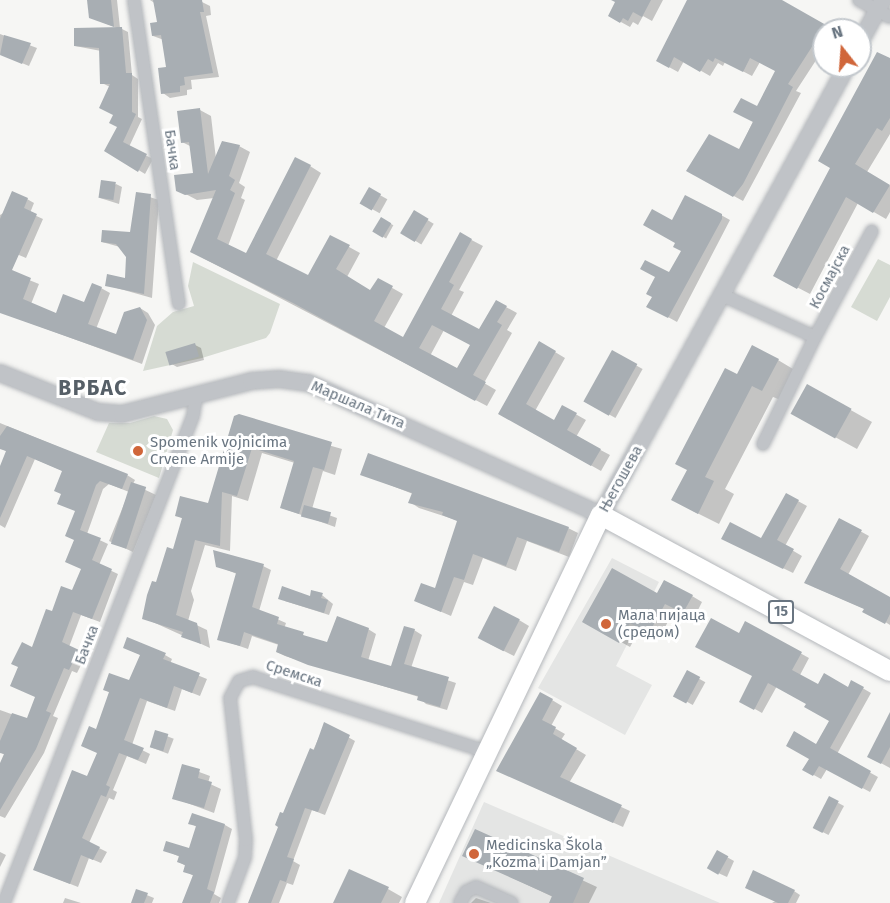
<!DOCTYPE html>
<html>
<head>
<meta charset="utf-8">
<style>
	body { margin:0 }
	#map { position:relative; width:890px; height:903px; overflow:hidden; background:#f6f6f4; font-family:"Fira Sans",sans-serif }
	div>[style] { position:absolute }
	.built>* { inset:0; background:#e4e5e4 }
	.green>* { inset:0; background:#d6dbd3 }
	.shadow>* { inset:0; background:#0003; transform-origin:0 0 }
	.building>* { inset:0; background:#a8aeb3; transform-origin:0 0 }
	.roads { filter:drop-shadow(0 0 2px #b4b7bb) drop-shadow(0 0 2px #b4b7bb) }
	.minor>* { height:12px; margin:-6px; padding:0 6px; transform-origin:6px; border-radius:6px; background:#c0c3c7 }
	.tertiary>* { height:16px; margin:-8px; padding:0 8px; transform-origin:8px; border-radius:8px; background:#c0c3c7 }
	.primary>* { height:20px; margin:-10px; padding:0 10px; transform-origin:10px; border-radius:10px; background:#fff }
	.dots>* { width:16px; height:16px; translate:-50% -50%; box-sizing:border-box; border:3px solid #fff; border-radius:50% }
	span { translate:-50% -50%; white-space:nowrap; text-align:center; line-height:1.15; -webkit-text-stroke:6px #fff; paint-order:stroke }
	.shield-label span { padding:2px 4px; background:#fff; border:2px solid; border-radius:4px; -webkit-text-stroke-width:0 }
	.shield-label { font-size:14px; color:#697581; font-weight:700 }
	.street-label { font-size:15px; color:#697581 }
	.poi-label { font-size:15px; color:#697581 }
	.left { translate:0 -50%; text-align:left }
	.district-label { font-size:21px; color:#565f67; font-weight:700; letter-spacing:1.5px }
	.north { position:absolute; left:812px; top:18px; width:60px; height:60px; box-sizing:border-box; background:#fff; border:2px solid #c3c8cd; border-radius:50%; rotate:343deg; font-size:16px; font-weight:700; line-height:24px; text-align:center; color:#697581 }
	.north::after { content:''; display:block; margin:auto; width:21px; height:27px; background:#d0663a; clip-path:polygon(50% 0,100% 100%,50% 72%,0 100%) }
</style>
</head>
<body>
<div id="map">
	<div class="built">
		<i style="clip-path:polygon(612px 558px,659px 582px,616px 666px,652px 685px,625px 735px,538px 688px)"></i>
		<i style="clip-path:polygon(484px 802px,720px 903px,439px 903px)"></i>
	</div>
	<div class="green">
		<i style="clip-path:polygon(878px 259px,890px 265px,890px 297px,877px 321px,851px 307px)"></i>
		<i style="clip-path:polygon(193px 262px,280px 304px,270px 333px,266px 338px,202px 358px,143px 371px,157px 326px,173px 312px,194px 306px,188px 286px)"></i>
		<i style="clip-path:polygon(154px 416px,167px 419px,173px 430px,159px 478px,96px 452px,109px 423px,130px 423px)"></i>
	</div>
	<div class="shadow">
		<i style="clip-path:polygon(89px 0,117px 0,120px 28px,128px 32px,132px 75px,138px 79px,138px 117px,142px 119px,129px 147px,153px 159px,145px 174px,106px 150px,118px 127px,110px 87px,102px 83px,101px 51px,75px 46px,117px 28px,90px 17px)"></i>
		<i style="clip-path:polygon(150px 0,202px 2px,210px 6px,211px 15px,206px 16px,219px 77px,191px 80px,192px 89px,187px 90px,187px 95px,170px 98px,163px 93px,168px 68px,164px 40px,153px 36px,159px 24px,156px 4px)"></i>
		<i style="clip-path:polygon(618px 0,663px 0,652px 21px,643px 16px,638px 25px,633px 22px,630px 27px,610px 16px)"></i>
		<i style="clip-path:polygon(689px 0,777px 0,832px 30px,824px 30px,824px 48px,796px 91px,801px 93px,743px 201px,688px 171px,739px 151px,777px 71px,760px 62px,752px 76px,725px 62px,723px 66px,718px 63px,710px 76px,684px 61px,678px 72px,667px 66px)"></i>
		<i style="clip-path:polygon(0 34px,37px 48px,29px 66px,0 54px)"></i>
		<i style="clip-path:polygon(890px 60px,890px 134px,867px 172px,890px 186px,890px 212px,886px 219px,858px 203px,810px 294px,787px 282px)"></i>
		<i style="clip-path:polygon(evenodd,200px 110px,211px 116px,216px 159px,239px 146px,250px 152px,239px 183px,245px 187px,241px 198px,245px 200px,228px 246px,246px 255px,310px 166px,321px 173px,276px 261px,309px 277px,331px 237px,360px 253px,347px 277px,371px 292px,378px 280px,403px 294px,384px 328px,404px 339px,460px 234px,483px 246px,459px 290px,464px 292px,451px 316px,480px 331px,497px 302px,517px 313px,507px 330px,512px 333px,484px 383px,496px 390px,487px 406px,203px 258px,214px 198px,197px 200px,178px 190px,194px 174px,192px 147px,182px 142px,200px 110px,444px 330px,472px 345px,457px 370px,430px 356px,444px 330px)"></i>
		<i style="clip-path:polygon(116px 184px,122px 187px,119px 204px,100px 198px)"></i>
		<i style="left:369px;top:189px;width:21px;height:16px;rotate:29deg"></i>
		<i style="clip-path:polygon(137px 193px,159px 200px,152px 298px,106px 285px,126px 279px,128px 257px,120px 247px,102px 242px,131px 234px)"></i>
		<i style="clip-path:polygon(27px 199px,34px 203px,30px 213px,43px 219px,26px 258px,0 247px,0 215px)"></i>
		<i style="left:414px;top:212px;width:23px;height:24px;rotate:31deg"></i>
		<i style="clip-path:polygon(721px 215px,730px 220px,677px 322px,648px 306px,683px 251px,672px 222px)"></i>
		<i style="left:382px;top:219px;width:13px;height:15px;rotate:29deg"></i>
		<i style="clip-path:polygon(2px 269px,39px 284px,31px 304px,57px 315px,85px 304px,101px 288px,110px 293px,96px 329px,117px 336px,140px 308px,148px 313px,155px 325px,142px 364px,0 312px)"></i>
		<i style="clip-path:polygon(540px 343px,565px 358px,535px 411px,554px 422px,563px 407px,586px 420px,576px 437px,610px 455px,601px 471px,500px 414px)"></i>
		<i style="clip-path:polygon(195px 345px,201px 348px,204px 360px,177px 367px,170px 363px)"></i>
		<i style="left:612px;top:352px;width:35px;height:56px;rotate:29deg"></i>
		<i style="clip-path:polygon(778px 360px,798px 372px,783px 401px,773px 397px,725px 489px,734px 494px,719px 524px,693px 511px,737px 376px)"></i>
		<i style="clip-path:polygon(808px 386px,872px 422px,857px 449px,813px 425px)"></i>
		<i style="clip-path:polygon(235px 418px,342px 449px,335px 475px,323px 471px,312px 509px,337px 518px,335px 527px,282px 508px,295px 463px,262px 453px,248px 501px,232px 496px,230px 551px,205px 545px,191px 591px,194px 600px,188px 621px,207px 630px,210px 648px,144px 618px,174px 550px,183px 519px,177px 515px,209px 505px)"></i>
		<i style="clip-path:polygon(0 423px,127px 475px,135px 480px,133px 484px,156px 495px,133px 552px,109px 541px,129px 492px,109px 484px,103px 489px,87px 534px,108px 544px,99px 565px,118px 574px,100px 622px,81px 615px,69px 647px,86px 655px,77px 673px,72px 671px,53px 716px,58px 718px,44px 753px,5px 818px,0 816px,0 767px,5px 755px,0 752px,0 710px,28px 720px,37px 697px,33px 649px,53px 613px,73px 592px,83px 570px,75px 540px,77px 512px,63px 494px,63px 471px,35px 459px,5px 528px,0 525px,0 470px,8px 452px,0 448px)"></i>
		<i style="clip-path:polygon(362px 474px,568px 528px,578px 533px,569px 557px,527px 541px,516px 571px,483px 558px,473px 585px,464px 582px,451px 616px,416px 601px,436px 590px,459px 521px,419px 508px,410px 502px,413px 494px)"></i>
		<i style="clip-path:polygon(787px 495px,807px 506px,785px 546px,802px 556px,793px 573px,732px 543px,762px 540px)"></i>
		<i style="clip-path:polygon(840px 520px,869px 536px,848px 575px,890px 598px,890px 625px,865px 609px,814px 587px)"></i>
		<i style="clip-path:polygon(217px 566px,263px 566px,271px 570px,259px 611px,286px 623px,284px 629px,328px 644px,368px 629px,376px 634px,368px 661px,392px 668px,414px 630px,422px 635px,411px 668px,456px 683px,447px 710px,426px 704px,419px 697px,285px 656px,277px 652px,279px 645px,252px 636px,248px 649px,219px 639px,237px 574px)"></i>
		<i style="clip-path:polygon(322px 595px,333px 604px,329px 615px,285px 601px)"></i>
		<i style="clip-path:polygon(658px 595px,692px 596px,702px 602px,694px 618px,675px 608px,660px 637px,641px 627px,630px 647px,584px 621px)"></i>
		<i style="clip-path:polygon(519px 620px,529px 626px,514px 656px,490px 644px)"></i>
		<i style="clip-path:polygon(746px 623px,809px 658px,800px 675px,818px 686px,848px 689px,852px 682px,871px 693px,837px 754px,878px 777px,870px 792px,827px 769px,821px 779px,812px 774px,811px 759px,831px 721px,808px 703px,777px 686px,762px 713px,741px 701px,754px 676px,740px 635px)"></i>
		<i style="clip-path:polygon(125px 648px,165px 655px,172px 659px,170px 664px,207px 679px,200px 696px,182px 689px,175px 711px,147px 701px,132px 745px,150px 754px,146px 764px,127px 756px,113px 790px,117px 792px,114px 800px,109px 798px,89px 843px,107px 852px,101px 863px,89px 858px,78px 887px,35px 870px,88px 778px,98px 753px,97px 731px,111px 693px,105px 690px,130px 682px,141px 655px)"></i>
		<i style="left:687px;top:672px;width:21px;height:26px;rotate:29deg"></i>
		<i style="clip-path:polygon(552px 700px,562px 706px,551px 726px,565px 734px,561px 740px,586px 755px,569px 783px,630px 811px,623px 827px,498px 771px)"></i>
		<i style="clip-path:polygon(890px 716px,890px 768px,879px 762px)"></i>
		<i style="clip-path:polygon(325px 724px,355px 741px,325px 815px,312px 810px,293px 861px,300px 865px,293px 885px,287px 883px,279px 903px,252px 903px,284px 815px)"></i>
		<i style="left:156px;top:732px;width:19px;height:16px;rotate:21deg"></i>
		<i style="clip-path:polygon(183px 766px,210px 776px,208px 783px,221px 789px,214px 813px,174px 798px)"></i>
		<i style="left:829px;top:798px;width:17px;height:33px;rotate:28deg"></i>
		<i style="clip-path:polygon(190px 823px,225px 825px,232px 829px,214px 894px,221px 898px,219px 903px,184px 903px,194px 876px,185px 871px,186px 866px,179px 862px,180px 857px,165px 850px,190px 850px,197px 827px)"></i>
		<i style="clip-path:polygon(476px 831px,597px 887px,589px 903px,551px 903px,553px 897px,464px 855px)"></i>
		<i style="clip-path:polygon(0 852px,6px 855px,0 867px)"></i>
		<i style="clip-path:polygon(718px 852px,734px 861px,727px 877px,716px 872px)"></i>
		<i style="clip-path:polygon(388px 889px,402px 897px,399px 903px,335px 903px)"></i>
		<i style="clip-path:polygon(137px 891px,154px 898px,152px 903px,133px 903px)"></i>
		<i style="clip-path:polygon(794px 891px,800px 895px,796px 903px,772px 903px)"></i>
		<i style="clip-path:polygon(65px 898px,81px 903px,63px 903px)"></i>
		<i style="clip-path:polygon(476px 898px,491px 903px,471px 903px)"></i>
	</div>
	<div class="building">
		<i style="clip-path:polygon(87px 0,111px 0,114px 27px,89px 18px)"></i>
		<i style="clip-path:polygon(153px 0,202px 0,204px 12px,200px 12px,213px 73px,184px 77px,185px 85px,180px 86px,180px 92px,161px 94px,158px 68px,166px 67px,161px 35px,152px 36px,150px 23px,157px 22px)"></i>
		<i style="clip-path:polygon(611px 0,651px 0,642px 17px,633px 12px,628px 21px,623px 18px,620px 23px,608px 16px,615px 2px)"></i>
		<i style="clip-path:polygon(687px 0,782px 0,826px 25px,788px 84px,793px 87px,743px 184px,733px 197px,686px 171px,709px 134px,739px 149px,753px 122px,733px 112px,741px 98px,757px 106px,775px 71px,750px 58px,743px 72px,715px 58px,713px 62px,708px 59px,700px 72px,674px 57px,669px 68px,656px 61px)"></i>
		<i style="clip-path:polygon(122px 27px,126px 73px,132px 73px,132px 112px,136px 114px,123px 142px,147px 154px,138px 172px,104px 151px,117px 127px,109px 123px,113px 115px,99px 108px,110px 84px,100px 84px,99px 48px,74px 46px,74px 28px)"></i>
		<i style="clip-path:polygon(4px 35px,31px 43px,22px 64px,0 55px)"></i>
		<i style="clip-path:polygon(877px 52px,890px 58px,890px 118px,882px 131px,877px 128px,855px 164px,890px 185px,873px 213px,846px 197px,797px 289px,773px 276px,830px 168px,818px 161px)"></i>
		<i style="clip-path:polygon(evenodd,200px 108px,208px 174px,222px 141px,240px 145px,229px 176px,235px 180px,230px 190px,235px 193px,217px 239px,246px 253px,295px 157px,311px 165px,266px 254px,308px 275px,330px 235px,350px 245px,336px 269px,370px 290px,378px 278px,393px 286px,374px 321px,403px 337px,460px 232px,472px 239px,449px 282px,454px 285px,441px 309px,479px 329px,496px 300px,507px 306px,497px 322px,502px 325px,473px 375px,486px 382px,475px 401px,293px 303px,190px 252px,216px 190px,185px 195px,176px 191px,174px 175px,193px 173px,189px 142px,181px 143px,177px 111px,200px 108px,432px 325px,470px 345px,457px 368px,419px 348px,432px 325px)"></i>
		<i style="left:101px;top:180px;width:15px;height:18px;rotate:8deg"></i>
		<i style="left:369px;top:187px;width:14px;height:19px;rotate:30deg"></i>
		<i style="clip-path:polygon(12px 191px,28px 198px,24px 208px,37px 214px,12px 270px,31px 278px,23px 299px,56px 313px,63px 294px,84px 302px,92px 283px,102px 287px,88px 324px,116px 334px,124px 312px,140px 307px,147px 320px,133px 360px,0 313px,0 219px)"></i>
		<i style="clip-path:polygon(136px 192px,151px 194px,144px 294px,105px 286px,107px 274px,125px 278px,126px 257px,116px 244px,101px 242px,102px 230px,130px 232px)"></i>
		<i style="clip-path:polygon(685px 195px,722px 214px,722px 219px,668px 318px,646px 307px,652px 297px,646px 294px,655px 277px,640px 269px,645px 260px,669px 272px,681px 251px,673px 247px,675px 243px,643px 225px,652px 209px,672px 220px)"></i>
		<i style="left:414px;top:210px;width:17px;height:27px;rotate:31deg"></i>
		<i style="left:381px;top:217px;width:12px;height:17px;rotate:31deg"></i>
		<i style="clip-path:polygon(539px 341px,556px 351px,526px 404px,554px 420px,562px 405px,577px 413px,567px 430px,601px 449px,591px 466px,498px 414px)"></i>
		<i style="left:195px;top:343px;width:14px;height:31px;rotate:73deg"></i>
		<i style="clip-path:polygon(752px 345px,779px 359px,762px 391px,752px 386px,705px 477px,714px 481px,698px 514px,671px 500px,687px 470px,675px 464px,725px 368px,737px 374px)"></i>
		<i style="left:612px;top:350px;width:29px;height:59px;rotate:29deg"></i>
		<i style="left:807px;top:384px;width:51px;height:34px;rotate:29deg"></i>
		<i style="clip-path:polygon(239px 414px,332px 442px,324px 470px,313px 467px,299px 514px,280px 508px,294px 461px,252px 448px,237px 496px,222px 492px,220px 546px,195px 540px,176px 615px,197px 623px,201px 644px,181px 637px,183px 632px,142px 619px,147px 595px,152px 581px,156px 582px,167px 547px,173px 549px,182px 518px,175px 516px,180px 496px,208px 503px,234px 416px)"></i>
		<i style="clip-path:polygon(7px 426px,128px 474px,122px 489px,100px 481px,96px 485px,80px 530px,101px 538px,92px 560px,112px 569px,92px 619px,73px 612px,62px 642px,79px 650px,69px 670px,64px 668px,46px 711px,51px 713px,36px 749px,0 810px,0 763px,4px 754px,0 753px,0 741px,12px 713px,27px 718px,35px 697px,10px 686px,18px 667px,11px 664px,22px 642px,32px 647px,46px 609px,52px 611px,61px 586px,72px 590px,81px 569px,65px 562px,74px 540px,65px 536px,75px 511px,57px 504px,61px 494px,54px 491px,62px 471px,27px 456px,0 518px,0 466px,6px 451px,0 449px,0 436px)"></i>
		<i style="clip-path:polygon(368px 453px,569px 527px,559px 552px,517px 537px,506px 566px,473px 554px,464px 580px,454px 577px,441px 612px,414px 601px,421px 583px,435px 588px,457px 521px,442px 515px,443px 512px,408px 503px,412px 493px,360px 475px)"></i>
		<i style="left:131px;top:482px;width:16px;height:65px;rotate:18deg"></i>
		<i style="clip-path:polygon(786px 493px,799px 500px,777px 540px,794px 549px,783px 569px,721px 539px,730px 522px,761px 538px)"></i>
		<i style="left:304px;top:505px;width:28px;height:12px;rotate:15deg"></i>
		<i style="clip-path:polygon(839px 518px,862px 530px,840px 569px,890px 597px,890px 614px,885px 624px,862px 612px,864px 609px,804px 583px)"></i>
		<i style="clip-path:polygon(213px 550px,264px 564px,252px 607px,279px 617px,277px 624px,304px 632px,303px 635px,327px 642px,337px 616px,369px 628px,361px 657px,391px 666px,404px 626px,415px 629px,404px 664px,449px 677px,440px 707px,417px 700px,418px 696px,308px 665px,276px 652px,278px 644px,244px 632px,240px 646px,217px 640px,236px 573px,216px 567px)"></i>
		<i style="clip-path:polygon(612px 568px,657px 593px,664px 580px,693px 595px,683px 613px,665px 604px,649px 633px,630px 623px,619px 643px,582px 622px)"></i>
		<i style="clip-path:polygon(282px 586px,310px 596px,311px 590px,323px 593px,321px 598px,328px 600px,324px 613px,278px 599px)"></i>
		<i style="left:494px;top:606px;width:29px;height:36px;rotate:27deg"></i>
		<i style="clip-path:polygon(711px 618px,739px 633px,745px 621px,802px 652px,792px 670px,818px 684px,824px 673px,848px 687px,851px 680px,864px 687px,830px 748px,871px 771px,862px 789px,819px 766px,813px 776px,802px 770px,809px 759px,786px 746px,794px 731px,816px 744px,829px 721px,804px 707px,806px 704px,768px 683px,754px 710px,739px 702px,752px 676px,695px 647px)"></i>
		<i style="clip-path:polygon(127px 637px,166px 653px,163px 659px,200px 673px,192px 693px,174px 686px,167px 708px,140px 698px,124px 740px,144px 748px,138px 760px,119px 753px,106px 785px,110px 787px,106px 797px,101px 795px,82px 838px,100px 847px,93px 860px,81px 855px,70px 884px,33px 870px,72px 770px,87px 776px,97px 753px,81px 746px,89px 726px,96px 729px,109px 692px,103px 690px,109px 673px,129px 680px,140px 655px,123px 648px)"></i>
		<i style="left:687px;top:670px;width:15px;height:30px;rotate:28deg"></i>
		<i style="clip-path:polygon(540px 692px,553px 699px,542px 720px,556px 727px,553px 734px,577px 748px,560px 777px,622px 805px,613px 823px,496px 771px)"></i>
		<i style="clip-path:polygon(890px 712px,890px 747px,881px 764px,867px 757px)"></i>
		<i style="clip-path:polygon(324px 722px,350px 735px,318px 812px,305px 808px,287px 857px,294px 859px,286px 882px,280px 880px,271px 903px,248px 903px,278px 827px,275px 825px,280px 812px,283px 813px,310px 748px,314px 750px)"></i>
		<i style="left:155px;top:730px;width:14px;height:18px;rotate:17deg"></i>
		<i style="clip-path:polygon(182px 764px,200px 769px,198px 778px,212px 782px,204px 808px,172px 799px)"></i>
		<i style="left:829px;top:796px;width:11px;height:36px;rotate:27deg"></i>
		<i style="clip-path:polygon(192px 813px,225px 824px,207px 889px,214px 892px,210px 903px,182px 903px,193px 875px,183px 872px,185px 865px,177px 862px,179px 856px,163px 851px,166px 841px,189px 848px,196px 826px,188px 824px)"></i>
		<i style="clip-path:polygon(475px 829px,584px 878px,573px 903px,549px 903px,552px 896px,462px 856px)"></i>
		<i style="left:717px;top:850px;width:13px;height:21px;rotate:29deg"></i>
		<i style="clip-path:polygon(349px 869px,389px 887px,381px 903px,333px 903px)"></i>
		<i style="clip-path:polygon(753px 870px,795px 890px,788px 903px,778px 903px,745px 888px)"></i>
		<i style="clip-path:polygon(136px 889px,148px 893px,144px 903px,131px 903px)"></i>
	</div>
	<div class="roads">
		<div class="minor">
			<i style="left:134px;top:0;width:307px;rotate:81.6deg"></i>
			<i style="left:859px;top:0;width:35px;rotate:29deg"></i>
			<i style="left:722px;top:295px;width:102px;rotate:24.3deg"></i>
			<i style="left:815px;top:337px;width:120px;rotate:-61.7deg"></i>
			<i style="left:763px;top:444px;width:119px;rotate:-64.1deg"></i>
			<i style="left:4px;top:903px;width:522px;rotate:-68.79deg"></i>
			<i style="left:193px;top:416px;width:20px;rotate:-81deg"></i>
			<i style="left:228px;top:903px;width:49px;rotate:-69.7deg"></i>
			<i style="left:245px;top:857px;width:17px;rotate:-87deg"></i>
			<i style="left:246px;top:840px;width:143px;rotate:-96.4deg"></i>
			<i style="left:230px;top:698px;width:19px;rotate:-62deg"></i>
			<i style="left:239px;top:681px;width:15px;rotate:-16deg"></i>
			<i style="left:253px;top:677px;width:247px;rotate:17.7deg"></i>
			<i style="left:460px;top:903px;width:13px;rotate:-61deg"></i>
			<i style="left:466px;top:892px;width:11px;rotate:-27deg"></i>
			<i style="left:476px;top:887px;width:39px;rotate:24deg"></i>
		</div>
		<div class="tertiary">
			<i style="left:860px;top:42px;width:48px;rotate:-61.3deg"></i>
			<i style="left:0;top:373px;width:105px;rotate:21.7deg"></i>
			<i style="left:98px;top:412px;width:24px;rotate:5deg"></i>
			<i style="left:122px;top:414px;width:133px;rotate:-14.3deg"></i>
			<i style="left:251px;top:381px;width:28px;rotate:-4deg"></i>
			<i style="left:279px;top:379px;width:30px;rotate:8deg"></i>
			<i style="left:309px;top:383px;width:320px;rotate:24.3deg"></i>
			<i style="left:601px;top:515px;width:512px;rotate:-61.28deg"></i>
		</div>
		<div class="primary">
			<i style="left:415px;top:903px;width:430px;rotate:-64.4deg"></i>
			<i style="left:601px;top:515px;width:328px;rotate:28.4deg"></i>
		</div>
	</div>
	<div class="dots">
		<i style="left:138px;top:451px;background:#d0663a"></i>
		<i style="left:606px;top:624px;background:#d0663a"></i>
		<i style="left:474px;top:854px;background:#d0663a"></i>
	</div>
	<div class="shield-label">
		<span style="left:781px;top:612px">15</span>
	</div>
	<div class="street-label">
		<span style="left:172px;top:150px;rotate:82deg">Бачка</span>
		<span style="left:830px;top:277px;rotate:-62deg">Космајска</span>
		<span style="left:358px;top:405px;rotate:23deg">Маршала Тита</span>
		<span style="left:621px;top:479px;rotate:-61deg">Његошева</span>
		<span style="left:87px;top:645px;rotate:-69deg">Бачка</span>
		<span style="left:294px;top:674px;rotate:18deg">Сремска</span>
	</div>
	<div class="poi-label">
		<span class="left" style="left:150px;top:451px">Spomenik vojnicima<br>Crvene Armije</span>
		<span class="left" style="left:618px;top:624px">Мала пијаца<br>(средом)</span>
		<span class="left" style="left:486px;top:854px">Medicinska Škola<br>„Kozma i Damjan”</span>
	</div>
	<div class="district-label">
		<span style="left:93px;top:388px">ВРБАС</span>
	</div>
	<div class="north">N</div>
</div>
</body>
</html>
